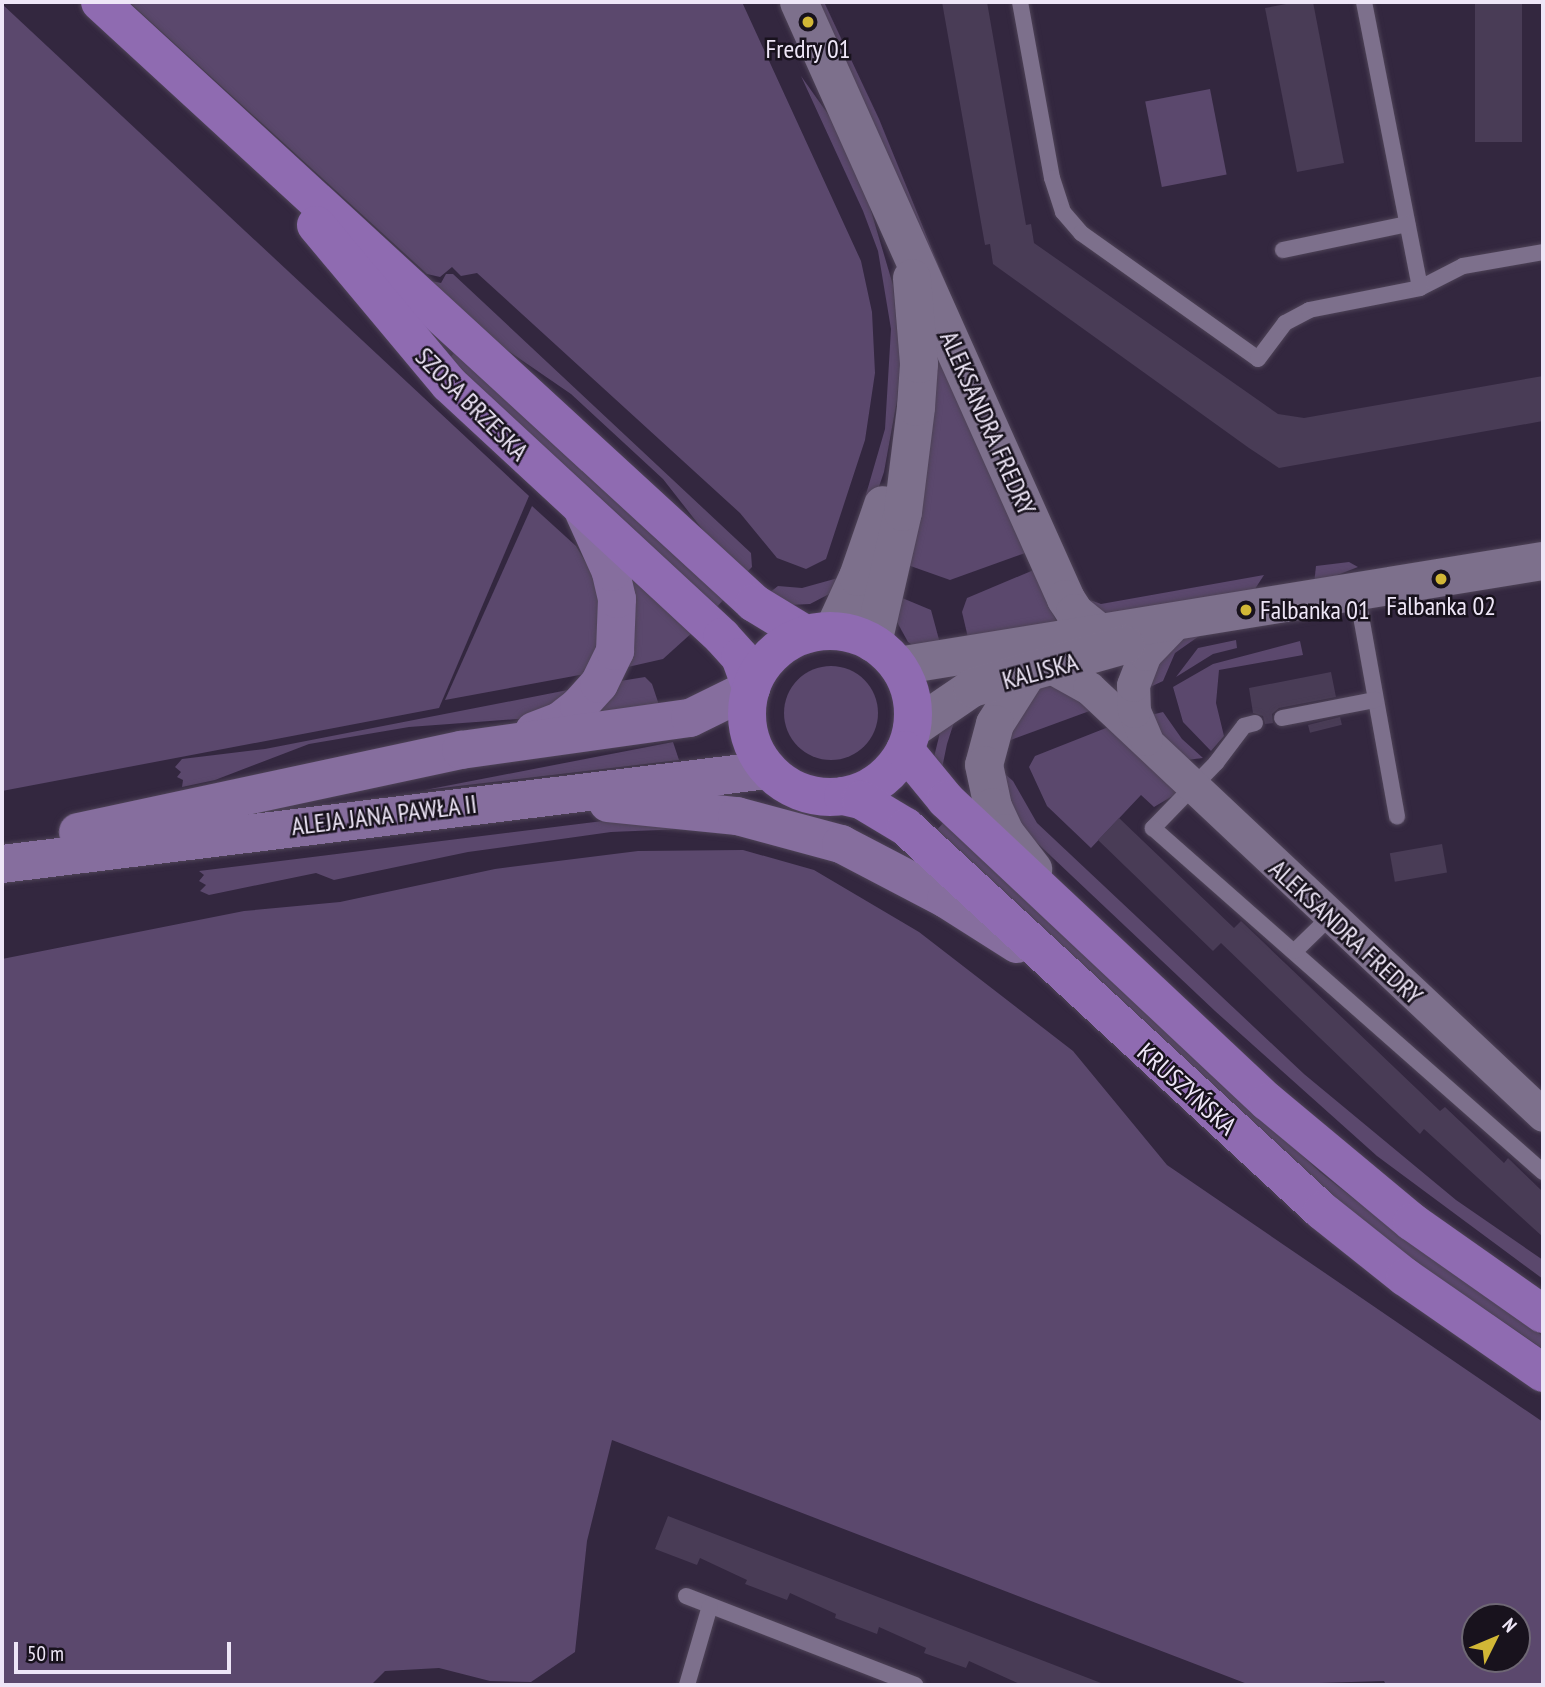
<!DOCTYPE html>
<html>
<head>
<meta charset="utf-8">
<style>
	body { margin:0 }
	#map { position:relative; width:1545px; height:1687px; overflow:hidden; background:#33273f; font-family:"PT Sans Narrow",sans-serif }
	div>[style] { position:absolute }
	.green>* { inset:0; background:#5b486d; transform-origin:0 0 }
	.round { border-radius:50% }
	.building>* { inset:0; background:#493c56; transform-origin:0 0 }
	.roads { filter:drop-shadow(0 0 2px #4e4357) drop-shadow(0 0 2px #4e4357) }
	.service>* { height:16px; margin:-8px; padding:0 8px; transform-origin:8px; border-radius:8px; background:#7d708c }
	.minor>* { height:33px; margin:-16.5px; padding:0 16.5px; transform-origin:16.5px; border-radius:16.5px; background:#7d708c }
	.tertiary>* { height:38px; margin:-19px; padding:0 19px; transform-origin:19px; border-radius:19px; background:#7d708c }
	.secondary>* { height:38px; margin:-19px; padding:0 19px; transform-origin:19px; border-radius:19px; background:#866e9e }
	.primary>* { height:38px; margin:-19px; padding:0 19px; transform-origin:19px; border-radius:19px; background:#8f6bb1 }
	.primary>.ring { margin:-19px; padding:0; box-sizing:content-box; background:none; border:38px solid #8f6bb1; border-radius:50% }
	.dots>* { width:19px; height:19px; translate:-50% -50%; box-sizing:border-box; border:4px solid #18121d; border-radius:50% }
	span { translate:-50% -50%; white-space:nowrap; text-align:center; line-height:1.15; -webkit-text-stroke:5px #18121d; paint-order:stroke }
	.poi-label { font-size:26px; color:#eee6f7 }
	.left { translate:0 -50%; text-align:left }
	.street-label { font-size:26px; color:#eee6f7 }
	.frame { position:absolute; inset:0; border:4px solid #eee6f7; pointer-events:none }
	.north { position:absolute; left:1461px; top:1603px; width:70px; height:70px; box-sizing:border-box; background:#18121d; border:2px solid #6e6774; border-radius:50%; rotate:47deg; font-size:19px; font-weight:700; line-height:28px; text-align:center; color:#eee6f7 }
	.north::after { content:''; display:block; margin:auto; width:24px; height:32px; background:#d2b736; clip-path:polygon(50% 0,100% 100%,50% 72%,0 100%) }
	.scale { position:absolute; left:14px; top:1642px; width:217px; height:32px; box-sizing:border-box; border:4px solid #eee6f7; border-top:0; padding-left:9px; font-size:21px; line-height:24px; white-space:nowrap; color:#eee6f7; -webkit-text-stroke:5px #18121d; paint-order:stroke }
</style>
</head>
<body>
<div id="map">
	<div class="green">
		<i style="clip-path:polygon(129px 2px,742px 2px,861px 261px,872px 312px,875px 373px,865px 440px,826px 559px,806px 569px,777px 558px,740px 513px,477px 273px,461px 276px,452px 267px,440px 277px,427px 274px)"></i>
		<i style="clip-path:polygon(816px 2px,824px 2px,879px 119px,957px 311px)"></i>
		<i style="clip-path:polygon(2px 4px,529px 496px,439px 708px,2px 791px)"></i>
		<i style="clip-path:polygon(801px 76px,835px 124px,866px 194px,893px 285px,900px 364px,897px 400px,884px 472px,857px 551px,851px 546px,885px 429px,891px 329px,878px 251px,863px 211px)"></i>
		<i style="left:1210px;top:89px;width:87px;height:66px;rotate:79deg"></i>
		<i style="clip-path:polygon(446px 274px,453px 274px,751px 553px,752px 567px,745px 574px,706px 534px,663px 479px,571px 394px,498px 344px,431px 281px,441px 283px)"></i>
		<i style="clip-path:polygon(454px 353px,726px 597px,714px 610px,449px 359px)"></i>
		<i style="clip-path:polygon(937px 353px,1028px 552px,950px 580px,902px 563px)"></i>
		<i style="clip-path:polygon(532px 506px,576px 546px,596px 579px,601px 633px,585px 674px,445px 700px)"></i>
		<i style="clip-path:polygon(1349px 562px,1358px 567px,1314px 584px,1316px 566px)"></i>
		<i style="clip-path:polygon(1036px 569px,1056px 621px,969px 642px,962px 612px,967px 598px)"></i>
		<i style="clip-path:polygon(624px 572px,694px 631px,663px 659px,619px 669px)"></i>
		<i style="clip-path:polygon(1264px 575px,1253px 592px,1100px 617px,1087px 599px,1101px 604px)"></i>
		<i style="clip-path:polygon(838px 578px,835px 591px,810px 604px,790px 605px,769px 593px,778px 586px,802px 588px)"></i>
		<i style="clip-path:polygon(895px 595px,931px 610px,941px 647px,915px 647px,908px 642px,897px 622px)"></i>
		<i style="clip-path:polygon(1202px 634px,1175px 653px,1163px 681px,1148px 688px,1156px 663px,1179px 639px)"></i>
		<i style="clip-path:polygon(1236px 640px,1237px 648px,1213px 654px,1176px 677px,1198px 648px)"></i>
		<i style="clip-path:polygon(1300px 641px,1303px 655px,1219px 670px,1216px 703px,1224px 736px,1211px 751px,1183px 722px,1173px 687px,1213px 664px)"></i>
		<i class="round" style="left:784px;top:666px;width:94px;height:94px"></i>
		<i style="clip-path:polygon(645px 677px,652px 684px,661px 711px,586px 718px,614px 682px)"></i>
		<i style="clip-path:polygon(1057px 683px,1095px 709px,1008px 741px,1036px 689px)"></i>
		<i style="clip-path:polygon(573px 689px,530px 718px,409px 727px,309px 744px,215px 780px,182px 787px,183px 780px,177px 777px,181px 772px,175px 767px,182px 759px,265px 749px)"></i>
		<i style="clip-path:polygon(1163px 712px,1182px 739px,1203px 758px,1186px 760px,1160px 734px,1151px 715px)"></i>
		<i style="clip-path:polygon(956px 716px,947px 744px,941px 773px,934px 757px,943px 720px)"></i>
		<i style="clip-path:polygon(1111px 726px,1177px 788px,1176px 794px,1154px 807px,1141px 795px,1091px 848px,1047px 806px,1029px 767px,1035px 756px)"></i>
		<i style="clip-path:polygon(673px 742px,679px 760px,425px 790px)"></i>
		<i style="clip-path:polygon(998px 768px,1013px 781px,1037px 823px,1304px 1074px,1456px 1200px,1543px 1260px,1543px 1279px,1377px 1156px,1215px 1011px,1017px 824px)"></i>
		<i style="clip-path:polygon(619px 819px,683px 829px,611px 832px,468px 852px,334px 880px,316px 873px,209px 895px,200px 891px,206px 885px,199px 881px,204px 875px,199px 871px)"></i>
		<i style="clip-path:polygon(944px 822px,1320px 1172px,1410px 1243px,1543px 1336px,1543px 1349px,1403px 1253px,1311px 1182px,935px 832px)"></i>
		<i style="clip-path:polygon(evenodd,743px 850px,814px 870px,919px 932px,1073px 1051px,1167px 1165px,1543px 1422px,1543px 1685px,1386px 1685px,1384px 1681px,1250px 1685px,612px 1440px,587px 1541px,575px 1652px,531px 1682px,490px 1681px,439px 1668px,385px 1671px,371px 1685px,2px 1685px,2px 959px,244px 911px,340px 902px,495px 869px,638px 851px,743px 850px,1475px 1617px,1517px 1617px,1517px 1659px,1475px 1659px,1475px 1617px)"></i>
	</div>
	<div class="building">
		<i style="clip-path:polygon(942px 2px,987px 2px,1026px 225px,1031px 224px,1034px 243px,1278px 414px,1304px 418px,1543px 376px,1543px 421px,1279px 468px,1249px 448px,993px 264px,990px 244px,985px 245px)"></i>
		<i style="clip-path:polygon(1297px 2px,1313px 2px,1344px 163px,1297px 172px,1265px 8px)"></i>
		<i style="left:1475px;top:2px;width:47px;height:140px"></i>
		<i style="clip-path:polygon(1331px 672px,1336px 697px,1279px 708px,1272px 714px,1273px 723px,1265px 724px,1263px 716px,1253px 713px,1249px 688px)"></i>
		<i style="left:1340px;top:717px;width:8px;height:33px;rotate:76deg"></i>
		<i style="clip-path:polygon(1119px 818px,1234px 928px,1241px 921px,1440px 1111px,1445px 1107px,1504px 1163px,1508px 1158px,1543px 1192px,1543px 1237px,1424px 1129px,1420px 1134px,1221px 943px,1213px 951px,1098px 840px)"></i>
		<i style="left:1442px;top:844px;width:29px;height:53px;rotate:80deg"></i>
		<i style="clip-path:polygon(668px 1516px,1101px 1683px,1101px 1685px,1022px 1685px,969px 1661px,966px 1668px,924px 1653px,926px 1648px,879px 1627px,877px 1634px,835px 1618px,836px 1614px,790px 1593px,787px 1600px,745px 1584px,747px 1580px,700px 1558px,697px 1565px,655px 1549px)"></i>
	</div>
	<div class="roads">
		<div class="service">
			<i style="left:1020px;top:2px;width:179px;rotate:79.7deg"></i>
			<i style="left:1052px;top:178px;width:36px;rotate:72deg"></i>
			<i style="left:1063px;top:212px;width:28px;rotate:49deg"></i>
			<i style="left:1081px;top:233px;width:217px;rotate:35.4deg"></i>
			<i style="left:1258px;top:359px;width:45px;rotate:-53.1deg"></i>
			<i style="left:1285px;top:323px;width:27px;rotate:-28deg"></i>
			<i style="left:1309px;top:310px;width:113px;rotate:-11.2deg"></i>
			<i style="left:1420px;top:288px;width:48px;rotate:-27.1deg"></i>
			<i style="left:1463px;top:266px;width:81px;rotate:-9.9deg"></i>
			<i style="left:1364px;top:2px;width:291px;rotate:78.9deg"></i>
			<i style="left:1283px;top:250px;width:127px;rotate:-11.8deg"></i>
			<i style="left:1357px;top:594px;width:226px;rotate:79.8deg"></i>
			<i style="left:1282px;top:718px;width:95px;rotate:-11deg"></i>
			<i style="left:1255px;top:723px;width:11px;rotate:165deg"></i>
			<i style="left:1244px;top:726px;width:46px;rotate:127.1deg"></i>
			<i style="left:1216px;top:763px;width:91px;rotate:134.1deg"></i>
			<i style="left:1153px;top:828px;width:520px;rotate:41.41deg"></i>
			<i style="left:1295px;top:951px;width:49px;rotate:-44.2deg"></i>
			<i style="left:686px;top:1596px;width:246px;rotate:21.2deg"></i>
			<i style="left:687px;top:1685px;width:82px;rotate:-73.8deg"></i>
		</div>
		<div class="minor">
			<i style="left:1053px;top:668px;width:41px;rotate:29.1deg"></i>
			<i style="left:1089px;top:688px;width:623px;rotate:43.24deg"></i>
			<i style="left:1146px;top:739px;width:30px;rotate:-113deg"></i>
			<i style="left:1134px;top:711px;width:26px;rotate:-92deg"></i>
			<i style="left:1133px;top:685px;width:33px;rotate:-69deg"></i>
			<i style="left:1145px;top:654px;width:43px;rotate:-45.9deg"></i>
		</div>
		<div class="tertiary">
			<i style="left:799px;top:2px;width:654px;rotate:65.9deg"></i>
			<i style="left:1066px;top:599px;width:17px;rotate:57deg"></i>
			<i style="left:1075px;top:613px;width:28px;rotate:39deg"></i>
			<i style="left:833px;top:631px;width:60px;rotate:-65.2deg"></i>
			<i style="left:858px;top:577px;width:76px;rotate:-70.9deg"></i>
			<i style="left:873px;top:643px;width:134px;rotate:-77.1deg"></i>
			<i style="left:903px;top:512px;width:106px;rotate:-82.9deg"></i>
			<i style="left:916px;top:407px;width:43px;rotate:-86deg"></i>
			<i style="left:919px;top:364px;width:86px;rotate:-94.7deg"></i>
			<i style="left:898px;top:666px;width:653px;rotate:-9.25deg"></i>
			<i style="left:1026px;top:675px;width:58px;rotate:122.3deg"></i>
			<i style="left:995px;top:724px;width:42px;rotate:105deg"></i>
			<i style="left:984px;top:765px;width:43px;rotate:77.9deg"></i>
			<i style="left:993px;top:807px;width:29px;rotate:65deg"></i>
			<i style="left:1005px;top:833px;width:46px;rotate:52.1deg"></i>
			<i style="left:912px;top:729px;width:73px;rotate:-34.3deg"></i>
			<i style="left:972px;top:688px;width:159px;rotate:-15.7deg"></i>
		</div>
		<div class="secondary">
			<i style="left:534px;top:731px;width:28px;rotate:-21deg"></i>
			<i style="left:560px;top:721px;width:24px;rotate:-38deg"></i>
			<i style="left:579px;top:706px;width:30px;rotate:-48deg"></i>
			<i style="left:599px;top:684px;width:37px;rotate:-64deg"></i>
			<i style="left:615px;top:651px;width:52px;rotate:-87.8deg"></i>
			<i style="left:617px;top:599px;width:28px;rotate:-103deg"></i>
			<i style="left:611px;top:572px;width:70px;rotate:-114.4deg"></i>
			<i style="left:608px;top:803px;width:130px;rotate:5.8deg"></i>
			<i style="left:737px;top:816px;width:108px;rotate:15.1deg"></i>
			<i style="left:841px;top:844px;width:119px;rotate:27.6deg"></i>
			<i style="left:946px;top:899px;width:84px;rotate:32.4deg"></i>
			<i style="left:78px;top:832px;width:392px;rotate:-12.1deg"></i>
			<i style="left:461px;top:750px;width:231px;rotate:-8deg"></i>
			<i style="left:690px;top:718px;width:68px;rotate:-26.2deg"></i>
			<i style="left:2px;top:864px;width:772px;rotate:-7deg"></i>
		</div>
		<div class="primary">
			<i style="left:100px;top:2px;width:888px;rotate:42.58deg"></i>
			<i style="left:754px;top:603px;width:60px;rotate:31.3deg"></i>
			<i style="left:316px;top:225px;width:207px;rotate:50.1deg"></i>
			<i style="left:449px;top:384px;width:372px;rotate:42.8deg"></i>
			<i style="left:722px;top:637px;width:27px;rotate:48deg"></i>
			<i style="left:740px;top:657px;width:33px;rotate:70deg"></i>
			<i class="ring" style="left:747px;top:631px;width:128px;height:128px"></i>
			<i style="left:905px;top:750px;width:65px;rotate:50.6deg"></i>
			<i style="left:946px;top:800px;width:441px;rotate:43.2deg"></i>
			<i style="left:1268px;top:1102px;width:187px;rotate:39.8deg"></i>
			<i style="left:1412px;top:1222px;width:160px;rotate:35.1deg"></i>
			<i style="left:843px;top:796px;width:18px;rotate:13deg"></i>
			<i style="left:861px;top:800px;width:52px;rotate:31deg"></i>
			<i style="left:906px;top:827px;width:566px;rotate:42.71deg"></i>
			<i style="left:1322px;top:1211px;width:106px;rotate:38.5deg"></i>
			<i style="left:1405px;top:1277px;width:168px;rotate:34.8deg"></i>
		</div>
	</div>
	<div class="dots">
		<i style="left:808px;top:22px;background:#d2b736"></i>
		<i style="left:1441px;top:579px;background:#d2b736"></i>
		<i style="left:1246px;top:610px;background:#d2b736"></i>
	</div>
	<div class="poi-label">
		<span style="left:808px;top:49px">Fredry 01</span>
		<span style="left:1441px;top:606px">Falbanka 02</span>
		<span class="left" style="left:1260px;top:610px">Falbanka 01</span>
	</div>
	<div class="street-label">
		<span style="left:472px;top:404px;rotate:45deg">SZOSA BRZESKA</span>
		<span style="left:988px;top:423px;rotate:66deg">ALEKSANDRA FREDRY</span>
		<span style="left:1040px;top:671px;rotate:-15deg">KALISKA</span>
		<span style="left:384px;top:815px;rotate:-7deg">ALEJA JANA PAWŁA II</span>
		<span style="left:1346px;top:932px;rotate:43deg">ALEKSANDRA FREDRY</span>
		<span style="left:1187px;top:1089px;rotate:42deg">KRUSZYŃSKA</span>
	</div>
	<div class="frame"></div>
	<div class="north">N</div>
	<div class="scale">50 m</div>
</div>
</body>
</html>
